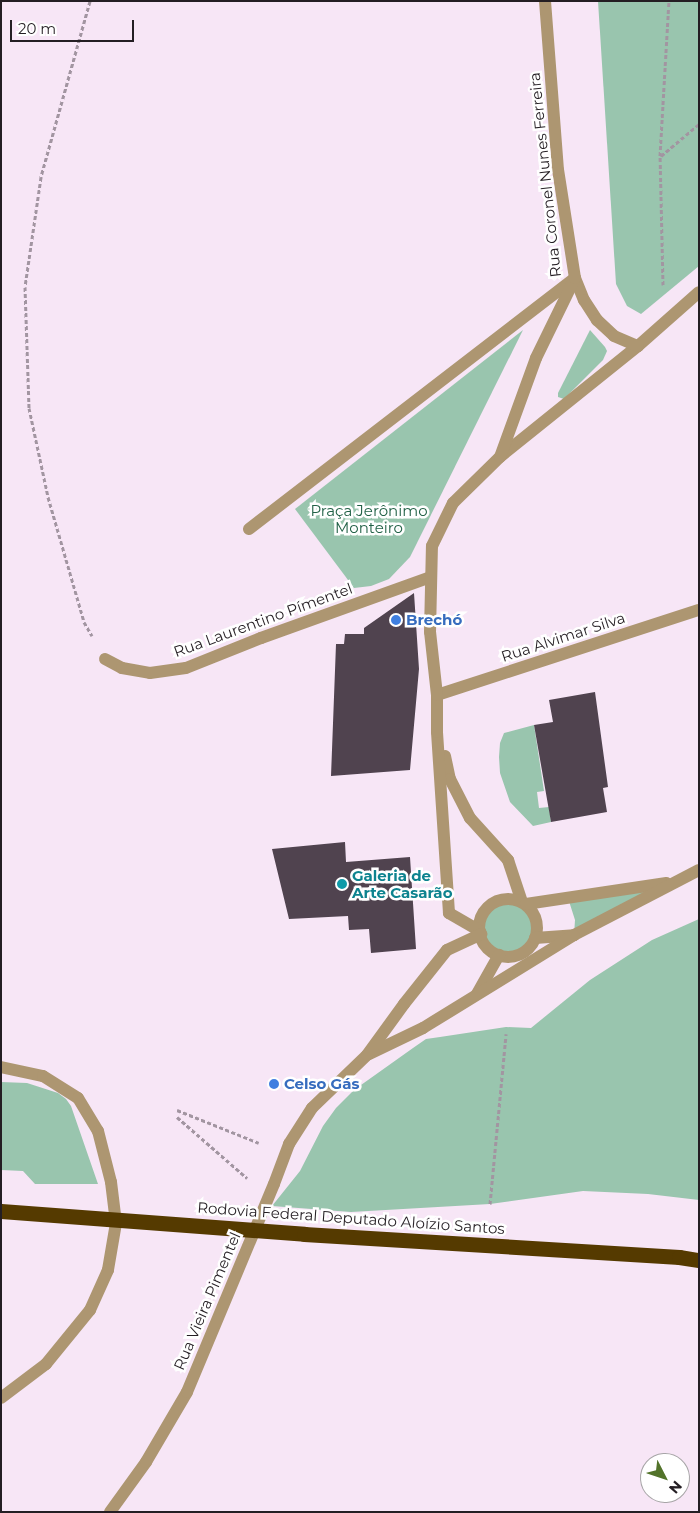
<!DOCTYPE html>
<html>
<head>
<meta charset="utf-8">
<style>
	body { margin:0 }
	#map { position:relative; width:700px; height:1513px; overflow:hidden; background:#f7e6f6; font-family:Montserrat,sans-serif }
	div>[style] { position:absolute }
	.green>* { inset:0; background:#99c5ae }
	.round { border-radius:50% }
	.building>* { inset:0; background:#50434f }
	.path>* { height:3px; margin-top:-1.5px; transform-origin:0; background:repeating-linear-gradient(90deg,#a295a1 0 4px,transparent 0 6.5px) }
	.minor>* { height:12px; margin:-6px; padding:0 6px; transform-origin:6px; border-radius:6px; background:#ad9671 }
	.minor>.ring { margin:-6px; padding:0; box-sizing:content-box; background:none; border:12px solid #ad9671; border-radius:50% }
	.highway>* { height:15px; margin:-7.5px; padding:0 7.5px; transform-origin:7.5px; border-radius:7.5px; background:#553a00 }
	.dots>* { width:14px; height:14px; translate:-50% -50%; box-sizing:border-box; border:2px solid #fff; border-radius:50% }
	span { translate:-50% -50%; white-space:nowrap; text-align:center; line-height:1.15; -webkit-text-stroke:5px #fff; paint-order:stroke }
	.street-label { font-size:15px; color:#241e23 }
	.park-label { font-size:15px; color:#216146 }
	.shop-label { font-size:15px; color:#366cbe; font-weight:700 }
	.left { translate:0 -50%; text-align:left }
	.culture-label { font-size:15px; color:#0d838f; font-weight:700 }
	.frame { position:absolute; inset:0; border:2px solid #241e23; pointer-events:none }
	.north { position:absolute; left:640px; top:1453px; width:50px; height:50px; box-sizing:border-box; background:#fff; border:1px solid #a7a5a7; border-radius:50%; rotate:131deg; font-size:14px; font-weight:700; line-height:20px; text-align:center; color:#241e23 }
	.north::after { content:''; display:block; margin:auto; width:18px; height:22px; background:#52732a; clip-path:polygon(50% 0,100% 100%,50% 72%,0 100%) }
	.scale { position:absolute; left:10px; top:20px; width:124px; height:22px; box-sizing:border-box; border:2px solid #241e23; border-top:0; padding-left:6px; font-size:15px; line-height:18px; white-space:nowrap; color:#241e23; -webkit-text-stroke:4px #fff; paint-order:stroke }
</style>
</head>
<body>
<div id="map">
	<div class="green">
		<i style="clip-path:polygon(598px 1px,699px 1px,699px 266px,641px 314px,627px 306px,616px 284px)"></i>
		<i style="clip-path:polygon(523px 330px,410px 557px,389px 579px,371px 586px,354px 588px,295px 509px)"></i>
		<i style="clip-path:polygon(590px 330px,605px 347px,607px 351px,603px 360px,564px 399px,558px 397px,558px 393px)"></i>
		<i style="clip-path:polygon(534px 725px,544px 791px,537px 792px,539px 808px,549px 807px,551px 822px,533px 826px,510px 802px,500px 773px,499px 757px,500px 743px,504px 733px)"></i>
		<i style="clip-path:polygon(664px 882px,574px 935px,575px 920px,568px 898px)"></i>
		<i class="round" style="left:479px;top:899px;width:58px;height:58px"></i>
		<i style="clip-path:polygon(699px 919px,699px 1200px,648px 1194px,583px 1191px,490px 1204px,351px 1212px,272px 1206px,300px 1171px,323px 1126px,336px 1108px,354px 1090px,413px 1048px,426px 1039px,440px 1037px,506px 1027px,531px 1028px,590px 980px,652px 940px)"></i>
		<i style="clip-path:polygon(1px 1082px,27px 1083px,58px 1093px,66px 1099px,71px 1106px,98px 1184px,35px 1184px,23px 1171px,1px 1170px)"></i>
	</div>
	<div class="building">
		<i style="clip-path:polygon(414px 593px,419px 669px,410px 770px,331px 776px,336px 644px,344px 644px,345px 634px,364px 634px,364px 628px)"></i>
		<i style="clip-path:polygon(595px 692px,608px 787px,603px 788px,607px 812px,551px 822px,534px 725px,553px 722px,549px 700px)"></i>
		<i style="clip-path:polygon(345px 842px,346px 862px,410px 857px,416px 949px,371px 953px,369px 929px,349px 930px,348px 916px,289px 919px,272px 849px)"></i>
	</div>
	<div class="path">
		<i style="left:90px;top:1px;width:183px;rotate:105.6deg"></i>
		<i style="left:41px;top:177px;width:111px;rotate:98.3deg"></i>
		<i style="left:25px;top:287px;width:121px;rotate:88.1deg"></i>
		<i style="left:29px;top:408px;width:91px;rotate:77.9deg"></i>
		<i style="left:48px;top:497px;width:130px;rotate:73.9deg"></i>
		<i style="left:84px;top:622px;width:16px;rotate:60deg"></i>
		<i style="left:661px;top:156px;width:50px;rotate:-40.1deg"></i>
		<i style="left:663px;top:285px;width:129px;rotate:-91.3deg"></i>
		<i style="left:660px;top:156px;width:155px;rotate:-86.7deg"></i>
		<i style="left:177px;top:1110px;width:88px;rotate:21.9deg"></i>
		<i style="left:177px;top:1117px;width:93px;rotate:41.1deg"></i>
		<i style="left:490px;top:1204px;width:171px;rotate:-84.6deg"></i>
	</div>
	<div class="minor">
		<i style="left:501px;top:456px;width:176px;rotate:-38.8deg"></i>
		<i style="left:638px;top:346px;width:81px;rotate:-41.5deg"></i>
		<i style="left:249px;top:529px;width:411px;rotate:-37.6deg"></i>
		<i style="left:575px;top:278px;width:24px;rotate:68deg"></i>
		<i style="left:584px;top:300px;width:24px;rotate:57deg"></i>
		<i style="left:597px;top:320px;width:23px;rotate:43deg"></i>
		<i style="left:614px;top:336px;width:26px;rotate:23deg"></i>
		<i style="left:105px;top:659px;width:19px;rotate:28deg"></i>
		<i style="left:122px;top:668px;width:28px;rotate:10deg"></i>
		<i style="left:150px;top:673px;width:36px;rotate:-8deg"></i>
		<i style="left:186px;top:668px;width:81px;rotate:-21.8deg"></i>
		<i style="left:261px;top:638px;width:180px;rotate:-19.8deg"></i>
		<i style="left:437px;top:695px;width:275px;rotate:-18deg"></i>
		<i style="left:445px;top:756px;width:24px;rotate:78deg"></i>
		<i style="left:450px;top:779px;width:44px;rotate:62.9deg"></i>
		<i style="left:470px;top:818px;width:57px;rotate:47.9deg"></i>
		<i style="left:508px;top:860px;width:44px;rotate:71.6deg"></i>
		<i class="ring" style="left:479px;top:899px;width:46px;height:46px"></i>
		<i style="left:526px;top:904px;width:142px;rotate:-8.5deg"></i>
		<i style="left:480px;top:931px;width:36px;rotate:-150deg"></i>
		<i style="left:449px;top:913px;width:181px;rotate:-93.8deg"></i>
		<i style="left:437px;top:732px;width:37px;rotate:-90deg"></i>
		<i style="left:437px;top:695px;width:63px;rotate:-96.3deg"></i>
		<i style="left:430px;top:632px;width:86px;rotate:-88.7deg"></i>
		<i style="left:432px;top:546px;width:48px;rotate:-64deg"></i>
		<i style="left:453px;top:503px;width:66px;rotate:-44.4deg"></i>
		<i style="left:500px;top:457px;width:105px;rotate:-70deg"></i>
		<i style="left:536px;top:358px;width:89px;rotate:-64deg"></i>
		<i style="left:575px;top:278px;width:109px;rotate:-98.9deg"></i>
		<i style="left:558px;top:170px;width:169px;rotate:-94.4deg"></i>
		<i style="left:535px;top:938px;width:39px;rotate:-4deg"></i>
		<i style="left:574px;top:935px;width:141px;rotate:-27.5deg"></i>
		<i style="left:477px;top:994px;width:45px;rotate:-60.6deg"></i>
		<i style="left:369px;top:1054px;width:60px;rotate:-25.7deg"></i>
		<i style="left:423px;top:1028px;width:177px;rotate:-31.6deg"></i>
		<i style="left:1px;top:1067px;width:43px;rotate:12.1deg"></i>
		<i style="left:43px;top:1076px;width:41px;rotate:32.2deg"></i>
		<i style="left:78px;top:1098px;width:39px;rotate:59deg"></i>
		<i style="left:98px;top:1131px;width:53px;rotate:75.7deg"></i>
		<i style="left:111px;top:1182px;width:41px;rotate:83deg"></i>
		<i style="left:116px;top:1223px;width:48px;rotate:99.7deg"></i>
		<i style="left:108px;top:1270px;width:44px;rotate:114.2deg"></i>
		<i style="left:90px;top:1310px;width:70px;rotate:129.2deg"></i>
		<i style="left:46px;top:1364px;width:56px;rotate:142.9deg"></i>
		<i style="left:110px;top:1512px;width:62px;rotate:-54.2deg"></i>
		<i style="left:146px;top:1462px;width:81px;rotate:-59.6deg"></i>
		<i style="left:187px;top:1392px;width:225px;rotate:-67.3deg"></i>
		<i style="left:274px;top:1184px;width:43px;rotate:-69.4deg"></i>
		<i style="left:289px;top:1144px;width:43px;rotate:-57.4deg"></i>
		<i style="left:312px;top:1108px;width:76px;rotate:-43.9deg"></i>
		<i style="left:367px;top:1055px;width:63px;rotate:-54deg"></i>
		<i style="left:404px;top:1004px;width:69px;rotate:-51.5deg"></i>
		<i style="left:447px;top:950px;width:38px;rotate:-25deg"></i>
	</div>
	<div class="highway">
		<i style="left:1px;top:1211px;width:304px;rotate:4.3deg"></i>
		<i style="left:304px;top:1234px;width:376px;rotate:3.5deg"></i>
		<i style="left:679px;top:1257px;width:20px;rotate:9deg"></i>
	</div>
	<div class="dots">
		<i style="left:396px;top:620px;background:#3f7fe0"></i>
		<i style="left:342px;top:884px;background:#0f9aa8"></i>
		<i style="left:274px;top:1084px;background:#3f7fe0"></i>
	</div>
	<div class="street-label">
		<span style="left:545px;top:175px;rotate:-96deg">Rua Coronel Nunes Ferreira</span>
		<span style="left:263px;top:620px;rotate:-20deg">Rua Laurentino Pímentel</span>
		<span style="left:563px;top:637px;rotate:-18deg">Rua Alvimar Silva</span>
		<span style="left:351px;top:1218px;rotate:4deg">Rodovia Federal Deputado Aloízio Santos</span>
		<span style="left:207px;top:1301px;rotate:-67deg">Rua Vieira Pimentel</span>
	</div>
	<div class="park-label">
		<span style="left:369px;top:519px">Praça Jerônimo<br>Monteiro</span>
	</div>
	<div class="shop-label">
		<span class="left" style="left:406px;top:620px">Brechó</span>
		<span class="left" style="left:284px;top:1084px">Celso Gás</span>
	</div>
	<div class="culture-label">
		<span class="left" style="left:352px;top:884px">Galeria de<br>Arte Casarão</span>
	</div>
	<div class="frame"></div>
	<div class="north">N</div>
	<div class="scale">20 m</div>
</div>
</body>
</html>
